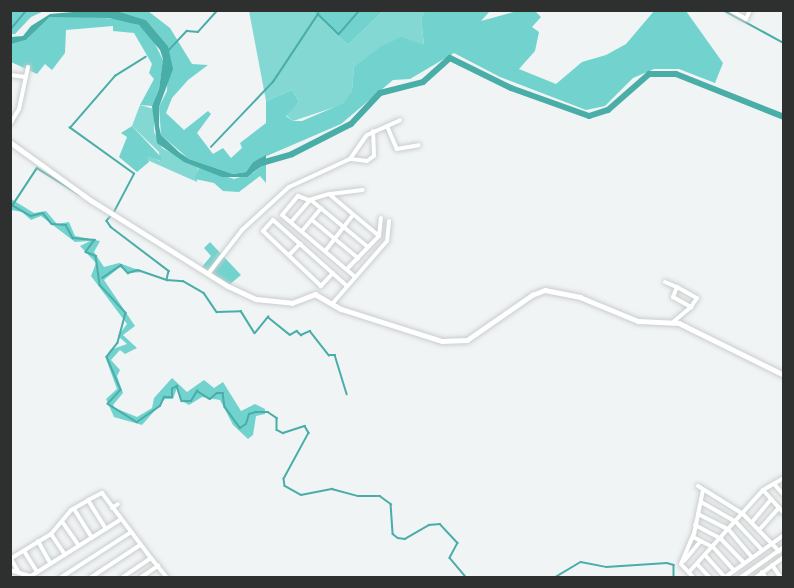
<!DOCTYPE html>
<html>
<head>
<meta charset="utf-8">
<style>
	body { margin:0 }
	#map { position:relative; width:794px; height:588px; overflow:hidden; background:#f0f4f4; font-family:Inter,sans-serif }
	div>[style] { position:absolute }
	.green>* { inset:0; background:#83d8d3 }
	.forest>* { inset:0; background:#72d3ce }
	.water>* { inset:0; background:#49ada8 }
	.stream>* { height:1.5px; margin:-0.75px; padding:0 0.75px; transform-origin:0.75px; border-radius:0.75px; background:#49ada8 }
	.river>* { height:6px; margin:-3px; padding:0 3px; transform-origin:3px; border-radius:3px; background:#49ada8 }
	.roads { filter:drop-shadow(0 0 2px #c9cdcd) drop-shadow(0 0 2px #c9cdcd) }
	.street>* { height:4px; margin:-2px; padding:0 2px; transform-origin:2px; border-radius:2px; background:#fff }
	.secondary>* { height:4.5px; margin:-2.25px; padding:0 2.25px; transform-origin:2.25px; border-radius:2.25px; background:#fff }
	span { translate:-50% -50%; white-space:nowrap; text-align:center; line-height:1.15; -webkit-text-stroke:6px #f0f4f4; paint-order:stroke }
	.frame { position:absolute; inset:0; border:12px solid #2e3030; pointer-events:none }
</style>
</head>
<body>
<div id="map">
	<div class="green">
		<i style="clip-path:polygon(249px 11px,312px 11px,348px 45px,383px 11px,425px 11px,421px 18px,424px 45px,354px 67px,352px 90px,344px 104px,293px 121px,286px 115px,299px 102px,292px 90px,266px 101px)"></i>
		<i style="clip-path:polygon(140px 105px,154px 109px,154px 132px,162px 148px,198px 167px,197px 182px,145px 159px,147px 155px,160px 161px,159px 152px,132px 126px)"></i>
	</div>
	<div class="forest">
		<i style="clip-path:polygon(10px 11px,11px 10px,44px 11px,31px 17px,15px 34px,11px 34px)"></i>
		<i style="clip-path:polygon(117px 11px,148px 11px,170px 28px,192px 64px,208px 65px,188px 80px,172px 98px,166px 113px,184px 130px,208px 111px,211px 114px,197px 133px,213px 154px,223px 148px,231px 158px,242px 148px,240px 143px,266px 123px,266px 101px,292px 90px,299px 102px,286px 116px,293px 121px,302px 121px,344px 103px,352px 90px,354px 67px,380px 47px,401px 37px,424px 45px,421px 18px,425px 11px,490px 11px,481px 21px,517px 11px,535px 11px,541px 17px,532px 27px,539px 32px,535px 51px,519px 69px,556px 84px,582px 62px,606px 55px,626px 44px,654px 11px,686px 11px,723px 63px,715px 83px,679px 69px,654px 69px,633px 78px,605px 106px,586px 110px,500px 77px,454px 53px,410px 79px,393px 80px,341px 124px,253px 162px,246px 172px,233px 174px,189px 159px,161px 135px,159px 107px,167px 91px,168px 46px,146px 20px)"></i>
		<i style="clip-path:polygon(312px 11px,383px 11px,348px 45px)"></i>
		<i style="clip-path:polygon(72px 16px,120px 19px,139px 25px,150px 34px,163px 60px,159px 89px,152px 106px,140px 105px,154px 79px,149px 73px,152px 64px,134px 33px,113px 31px,113px 26px,66px 30px,65px 53px,52px 70px,45px 64px,37px 74px,11px 62px,10px 44px,26px 40px,50px 17px)"></i>
		<i style="clip-path:polygon(132px 126px,161px 157px,161px 161px,147px 156px,149px 162px,137px 172px,119px 157px,127px 137px,121px 133px)"></i>
		<i style="clip-path:polygon(266px 163px,266px 183px,260px 176px,239px 192px,223px 191px,214px 183px,195px 179px,199px 167px,234px 179px,253px 173px)"></i>
		<i style="clip-path:polygon(11px 199px,34px 213px,46px 211px,57px 224px,69px 222px,75px 236px,100px 241px,94px 252px,104px 267px,119px 263px,144px 272px,127px 273px,120px 267px,104px 280px,135px 326px,123px 335px,137px 348px,125px 354px,120px 350px,111px 360px,120px 370px,117px 376px,123px 393px,113px 405px,115px 408px,137px 417px,152px 408px,154px 398px,172px 378px,187px 392px,204px 380px,214px 388px,223px 382px,241px 411px,255px 404px,265px 409px,265px 414px,256px 416px,253px 435px,248px 439px,233px 425px,220px 400px,202px 397px,189px 405px,180px 400px,177px 388px,173px 399px,165px 399px,142px 425px,114px 417px,106px 399px,117px 389px,106px 359px,110px 350px,127px 344px,118px 336px,127px 324px,91px 276px,96px 263px,80px 246px,90px 241px,75px 242px,41px 216px,31px 220px,22px 212px,11px 210px)"></i>
		<i style="clip-path:polygon(210px 242px,241px 275px,229px 285px,201px 268px,211px 256px,204px 248px)"></i>
	</div>
	<div class="water">
		<i style="clip-path:polygon(84px 11px,117px 11px,146px 20px,168px 46px,173px 69px,159px 107px,159px 126px,161px 135px,179px 152px,189px 159px,233px 174px,246px 172px,253px 162px,266px 155px,266px 163px,247px 177px,222px 177px,184px 162px,157px 143px,152px 106px,159px 89px,163px 59px,160px 50px,139px 25px,109px 18px,50px 17px,26px 40px,11px 44px,11px 37px,23px 36px,31px 26px,50px 14px)"></i>
	</div>
	<div class="stream">
		<i style="left:723px;top:10px;width:69px;rotate:28.4deg"></i>
		<i style="left:10px;top:30px;width:26px;rotate:-50deg"></i>
		<i style="left:169px;top:50px;width:26px;rotate:-47deg"></i>
		<i style="left:187px;top:31px;width:11px;rotate:5deg"></i>
		<i style="left:198px;top:32px;width:30px;rotate:-48deg"></i>
		<i style="left:211px;top:147px;width:90px;rotate:-46.4deg"></i>
		<i style="left:273px;top:82px;width:82px;rotate:-56.5deg"></i>
		<i style="left:318px;top:14px;width:29px;rotate:44deg"></i>
		<i style="left:339px;top:34px;width:32px;rotate:-49deg"></i>
		<i style="left:10px;top:204px;width:24px;rotate:30deg"></i>
		<i style="left:31px;top:216px;width:12px;rotate:-14deg"></i>
		<i style="left:43px;top:213px;width:14px;rotate:51deg"></i>
		<i style="left:52px;top:224px;width:14px;rotate:4deg"></i>
		<i style="left:66px;top:225px;width:15px;rotate:62deg"></i>
		<i style="left:73px;top:238px;width:22px;rotate:5deg"></i>
		<i style="left:95px;top:240px;width:15px;rotate:127deg"></i>
		<i style="left:86px;top:252px;width:11px;rotate:22deg"></i>
		<i style="left:96px;top:256px;width:29px;rotate:82deg"></i>
		<i style="left:100px;top:285px;width:38px;rotate:47deg"></i>
		<i style="left:126px;top:313px;width:31px;rotate:105deg"></i>
		<i style="left:118px;top:343px;width:18px;rotate:128deg"></i>
		<i style="left:107px;top:357px;width:36px;rotate:67deg"></i>
		<i style="left:121px;top:390px;width:19px;rotate:133deg"></i>
		<i style="left:108px;top:404px;width:34px;rotate:32deg"></i>
		<i style="left:137px;top:422px;width:28px;rotate:-35deg"></i>
		<i style="left:160px;top:406px;width:10px;rotate:-66deg"></i>
		<i style="left:164px;top:397px;width:8px"></i>
		<i style="left:172px;top:397px;width:8px;rotate:-90deg"></i>
		<i style="left:172px;top:389px;width:6px;rotate:-31deg"></i>
		<i style="left:177px;top:386px;width:16px;rotate:72deg"></i>
		<i style="left:182px;top:401px;width:9px"></i>
		<i style="left:191px;top:401px;width:12px;rotate:-59deg"></i>
		<i style="left:197px;top:391px;width:15px;rotate:32deg"></i>
		<i style="left:210px;top:399px;width:9px;rotate:-41deg"></i>
		<i style="left:217px;top:393px;width:6px"></i>
		<i style="left:223px;top:393px;width:14px;rotate:82deg"></i>
		<i style="left:225px;top:407px;width:26px;rotate:54deg"></i>
		<i style="left:240px;top:428px;width:7px;rotate:-34deg"></i>
		<i style="left:246px;top:424px;width:10px;rotate:-73deg"></i>
		<i style="left:249px;top:414px;width:7px;rotate:-16deg"></i>
		<i style="left:256px;top:412px;width:12px"></i>
		<i style="left:268px;top:412px;width:11px;rotate:34deg"></i>
		<i style="left:277px;top:418px;width:12px;rotate:90deg"></i>
		<i style="left:277px;top:430px;width:7px;rotate:27deg"></i>
		<i style="left:283px;top:433px;width:23px;rotate:-18deg"></i>
		<i style="left:305px;top:426px;width:8px;rotate:60deg"></i>
		<i style="left:309px;top:433px;width:52px;rotate:118.5deg"></i>
		<i style="left:284px;top:479px;width:7px;rotate:82deg"></i>
		<i style="left:285px;top:486px;width:18px;rotate:29deg"></i>
		<i style="left:301px;top:495px;width:32px;rotate:-11deg"></i>
		<i style="left:332px;top:489px;width:27px;rotate:15deg"></i>
		<i style="left:358px;top:496px;width:22px"></i>
		<i style="left:380px;top:496px;width:14px;rotate:36deg"></i>
		<i style="left:391px;top:504px;width:30px;rotate:86deg"></i>
		<i style="left:393px;top:534px;width:6px;rotate:39deg"></i>
		<i style="left:398px;top:538px;width:7px;rotate:8deg"></i>
		<i style="left:405px;top:539px;width:28px;rotate:-30deg"></i>
		<i style="left:429px;top:525px;width:11px;rotate:-5deg"></i>
		<i style="left:440px;top:524px;width:26px;rotate:47deg"></i>
		<i style="left:458px;top:543px;width:17px;rotate:118deg"></i>
		<i style="left:450px;top:558px;width:26px;rotate:50deg"></i>
		<i style="left:12px;top:206px;width:45px;rotate:-56.7deg"></i>
		<i style="left:37px;top:168px;width:51px;rotate:32.1deg"></i>
		<i style="left:114px;top:212px;width:43px;rotate:-62.2deg"></i>
		<i style="left:134px;top:174px;width:79px;rotate:-144.3deg"></i>
		<i style="left:70px;top:128px;width:69px;rotate:-49.1deg"></i>
		<i style="left:115px;top:76px;width:36px;rotate:-32deg"></i>
		<i style="left:112px;top:215px;width:8px;rotate:130deg"></i>
		<i style="left:107px;top:221px;width:7px;rotate:56deg"></i>
		<i style="left:111px;top:227px;width:73px;rotate:37.2deg"></i>
		<i style="left:169px;top:271px;width:9px;rotate:103deg"></i>
		<i style="left:167px;top:280px;width:16px;rotate:4deg"></i>
		<i style="left:183px;top:281px;width:24px;rotate:30deg"></i>
		<i style="left:204px;top:293px;width:23px;rotate:56deg"></i>
		<i style="left:217px;top:312px;width:24px;rotate:-2deg"></i>
		<i style="left:241px;top:311px;width:26px;rotate:58deg"></i>
		<i style="left:255px;top:333px;width:21px;rotate:-51deg"></i>
		<i style="left:268px;top:317px;width:28px;rotate:39deg"></i>
		<i style="left:290px;top:335px;width:8px;rotate:-30deg"></i>
		<i style="left:297px;top:331px;width:6px;rotate:45deg"></i>
		<i style="left:301px;top:335px;width:10px;rotate:-24deg"></i>
		<i style="left:310px;top:331px;width:31px;rotate:52deg"></i>
		<i style="left:329px;top:355px;width:6px"></i>
		<i style="left:335px;top:355px;width:41px;rotate:72.9deg"></i>
		<i style="left:102px;top:278px;width:23px;rotate:-34deg"></i>
		<i style="left:121px;top:265px;width:11px;rotate:49deg"></i>
		<i style="left:128px;top:273px;width:10px;rotate:-17deg"></i>
		<i style="left:138px;top:270px;width:31px;rotate:19deg"></i>
		<i style="left:554px;top:578px;width:31px;rotate:-31deg"></i>
		<i style="left:581px;top:562px;width:25px;rotate:11deg"></i>
		<i style="left:606px;top:567px;width:61px;rotate:-3.8deg"></i>
		<i style="left:667px;top:563px;width:7px;rotate:16deg"></i>
		<i style="left:674px;top:565px;width:13px;rotate:90deg"></i>
	</div>
	<div class="river">
		<i style="left:258px;top:164px;width:35px;rotate:-16deg"></i>
		<i style="left:292px;top:154px;width:66px;rotate:-27deg"></i>
		<i style="left:351px;top:124px;width:42px;rotate:-46.9deg"></i>
		<i style="left:380px;top:93px;width:44px;rotate:-14.3deg"></i>
		<i style="left:423px;top:82px;width:36px;rotate:-42deg"></i>
		<i style="left:450px;top:58px;width:68px;rotate:26.2deg"></i>
		<i style="left:511px;top:88px;width:83px;rotate:19.7deg"></i>
		<i style="left:589px;top:116px;width:20px;rotate:-18deg"></i>
		<i style="left:608px;top:110px;width:55px;rotate:-41.3deg"></i>
		<i style="left:649px;top:74px;width:27px"></i>
		<i style="left:676px;top:74px;width:116px;rotate:21.7deg"></i>
	</div>
	<div class="roads">
		<div class="street">
			<i style="left:730px;top:10px;width:18px;rotate:29deg"></i>
			<i style="left:746px;top:19px;width:10px;rotate:-66deg"></i>
			<i style="left:10px;top:75px;width:16px;rotate:7deg"></i>
			<i style="left:10px;top:124px;width:17px;rotate:-59deg"></i>
			<i style="left:19px;top:109px;width:43px;rotate:-77.9deg"></i>
			<i style="left:387px;top:126px;width:25px;rotate:67deg"></i>
			<i style="left:397px;top:149px;width:22px;rotate:-10deg"></i>
			<i style="left:351px;top:159px;width:16px;rotate:7deg"></i>
			<i style="left:367px;top:161px;width:9px;rotate:-36deg"></i>
			<i style="left:374px;top:156px;width:25px;rotate:-92deg"></i>
			<i style="left:330px;top:194px;width:33px;rotate:-7deg"></i>
			<i style="left:312px;top:201px;width:72px;rotate:39.4deg"></i>
			<i style="left:312px;top:220px;width:60px;rotate:39.6deg"></i>
			<i style="left:291px;top:222px;width:28px;rotate:-49deg"></i>
			<i style="left:302px;top:231px;width:30px;rotate:-50deg"></i>
			<i style="left:326px;top:250px;width:44px;rotate:-52.4deg"></i>
			<i style="left:289px;top:255px;width:16px;rotate:-45deg"></i>
			<i style="left:347px;top:269px;width:46px;rotate:-45.9deg"></i>
			<i style="left:379px;top:236px;width:18px;rotate:-84deg"></i>
			<i style="left:333px;top:273px;width:18px;rotate:133deg"></i>
			<i style="left:321px;top:286px;width:80px;rotate:-136.5deg"></i>
			<i style="left:263px;top:231px;width:15px;rotate:-48deg"></i>
			<i style="left:273px;top:220px;width:98px;rotate:41.7deg"></i>
			<i style="left:208px;top:274px;width:56px;rotate:-52.3deg"></i>
			<i style="left:242px;top:230px;width:64px;rotate:-42.5deg"></i>
			<i style="left:289px;top:187px;width:67px;rotate:-24.7deg"></i>
			<i style="left:350px;top:159px;width:29px;rotate:-55deg"></i>
			<i style="left:367px;top:135px;width:36px;rotate:-24deg"></i>
			<i style="left:354px;top:276px;width:94px;rotate:-139.7deg"></i>
			<i style="left:282px;top:215px;width:25px;rotate:-50deg"></i>
			<i style="left:298px;top:196px;width:12px;rotate:20deg"></i>
			<i style="left:309px;top:200px;width:21px;rotate:-17deg"></i>
			<i style="left:329px;top:194px;width:65px;rotate:40deg"></i>
			<i style="left:665px;top:282px;width:13px;rotate:23deg"></i>
			<i style="left:677px;top:287px;width:11px;rotate:112deg"></i>
			<i style="left:673px;top:297px;width:21px;rotate:29deg"></i>
			<i style="left:691px;top:307px;width:23px;rotate:140deg"></i>
			<i style="left:677px;top:287px;width:23px;rotate:29deg"></i>
			<i style="left:697px;top:298px;width:11px;rotate:124deg"></i>
			<i style="left:332px;top:304px;width:84px;rotate:-48.9deg"></i>
			<i style="left:387px;top:241px;width:20px;rotate:-84deg"></i>
			<i style="left:774px;top:484px;width:15px;rotate:48deg"></i>
			<i style="left:698px;top:486px;width:53px;rotate:31.9deg"></i>
			<i style="left:743px;top:514px;width:52px;rotate:45.8deg"></i>
			<i style="left:763px;top:490px;width:31px;rotate:48deg"></i>
			<i style="left:701px;top:502px;width:40px;rotate:29.7deg"></i>
			<i style="left:736px;top:522px;width:38px;rotate:47deg"></i>
			<i style="left:112px;top:508px;width:7px;rotate:-34deg"></i>
			<i style="left:74px;top:509px;width:34px;rotate:58deg"></i>
			<i style="left:698px;top:514px;width:35px;rotate:27deg"></i>
			<i style="left:729px;top:530px;width:35px;rotate:50deg"></i>
			<i style="left:752px;top:522px;width:30px;rotate:-50deg"></i>
			<i style="left:63px;top:523px;width:28px;rotate:55deg"></i>
			<i style="left:695px;top:525px;width:30px;rotate:28deg"></i>
			<i style="left:721px;top:539px;width:33px;rotate:46deg"></i>
			<i style="left:106px;top:529px;width:34px;rotate:-122deg"></i>
			<i style="left:88px;top:500px;width:16px;rotate:-27deg"></i>
			<i style="left:102px;top:493px;width:81px;rotate:53deg"></i>
			<i style="left:151px;top:558px;width:36px;rotate:146deg"></i>
			<i style="left:759px;top:530px;width:30px;rotate:-48deg"></i>
			<i style="left:51px;top:534px;width:25px;rotate:56deg"></i>
			<i style="left:693px;top:537px;width:22px;rotate:27deg"></i>
			<i style="left:713px;top:547px;width:31px;rotate:48deg"></i>
			<i style="left:38px;top:541px;width:26px;rotate:61deg"></i>
			<i style="left:24px;top:551px;width:25px;rotate:58deg"></i>
			<i style="left:705px;top:555px;width:30px;rotate:48deg"></i>
			<i style="left:151px;top:558px;width:26px;rotate:51deg"></i>
			<i style="left:10px;top:559px;width:48px;rotate:-31.4deg"></i>
			<i style="left:51px;top:534px;width:31px;rotate:-50deg"></i>
			<i style="left:71px;top:510px;width:18px;rotate:-29deg"></i>
			<i style="left:11px;top:559px;width:14px;rotate:60deg"></i>
			<i style="left:684px;top:561px;width:26px;rotate:-50deg"></i>
			<i style="left:697px;top:564px;width:19px;rotate:47deg"></i>
			<i style="left:772px;top:565px;width:16px;rotate:55deg"></i>
			<i style="left:10px;top:570px;width:24px;rotate:17deg"></i>
			<i style="left:689px;top:572px;width:110px;rotate:-47.9deg"></i>
			<i style="left:763px;top:490px;width:24px;rotate:-30deg"></i>
			<i style="left:762px;top:572px;width:7px;rotate:56deg"></i>
			<i style="left:31px;top:576px;width:105px;rotate:-32.2deg"></i>
			<i style="left:60px;top:578px;width:85px;rotate:-32.9deg"></i>
			<i style="left:90px;top:578px;width:60px;rotate:-33.4deg"></i>
			<i style="left:140px;top:578px;width:22px;rotate:-34deg"></i>
			<i style="left:694px;top:578px;width:19px;rotate:-133deg"></i>
			<i style="left:681px;top:564px;width:33px;rotate:-67deg"></i>
			<i style="left:694px;top:534px;width:45px;rotate:-78.4deg"></i>
			<i style="left:724px;top:578px;width:74px;rotate:-35.6deg"></i>
			<i style="left:740px;top:578px;width:54px;rotate:-35.2deg"></i>
			<i style="left:755px;top:578px;width:36px;rotate:-36deg"></i>
		</div>
		<div class="secondary">
			<i style="left:10px;top:142px;width:101px;rotate:35.7deg"></i>
			<i style="left:92px;top:201px;width:160px;rotate:32deg"></i>
			<i style="left:228px;top:286px;width:31px;rotate:25deg"></i>
			<i style="left:256px;top:299px;width:36px;rotate:6deg"></i>
			<i style="left:292px;top:303px;width:25px;rotate:-21deg"></i>
			<i style="left:315px;top:294px;width:30px;rotate:30deg"></i>
			<i style="left:341px;top:309px;width:106px;rotate:17.6deg"></i>
			<i style="left:442px;top:341px;width:25px;rotate:-2deg"></i>
			<i style="left:467px;top:340px;width:79px;rotate:-34.7deg"></i>
			<i style="left:532px;top:295px;width:14px;rotate:-21deg"></i>
			<i style="left:545px;top:290px;width:36px;rotate:11deg"></i>
			<i style="left:580px;top:297px;width:63px;rotate:22.5deg"></i>
			<i style="left:638px;top:321px;width:41px;rotate:2.8deg"></i>
			<i style="left:679px;top:323px;width:117px;rotate:26.3deg"></i>
		</div>
	</div>
	<div class="frame"></div>
</div>
</body>
</html>
